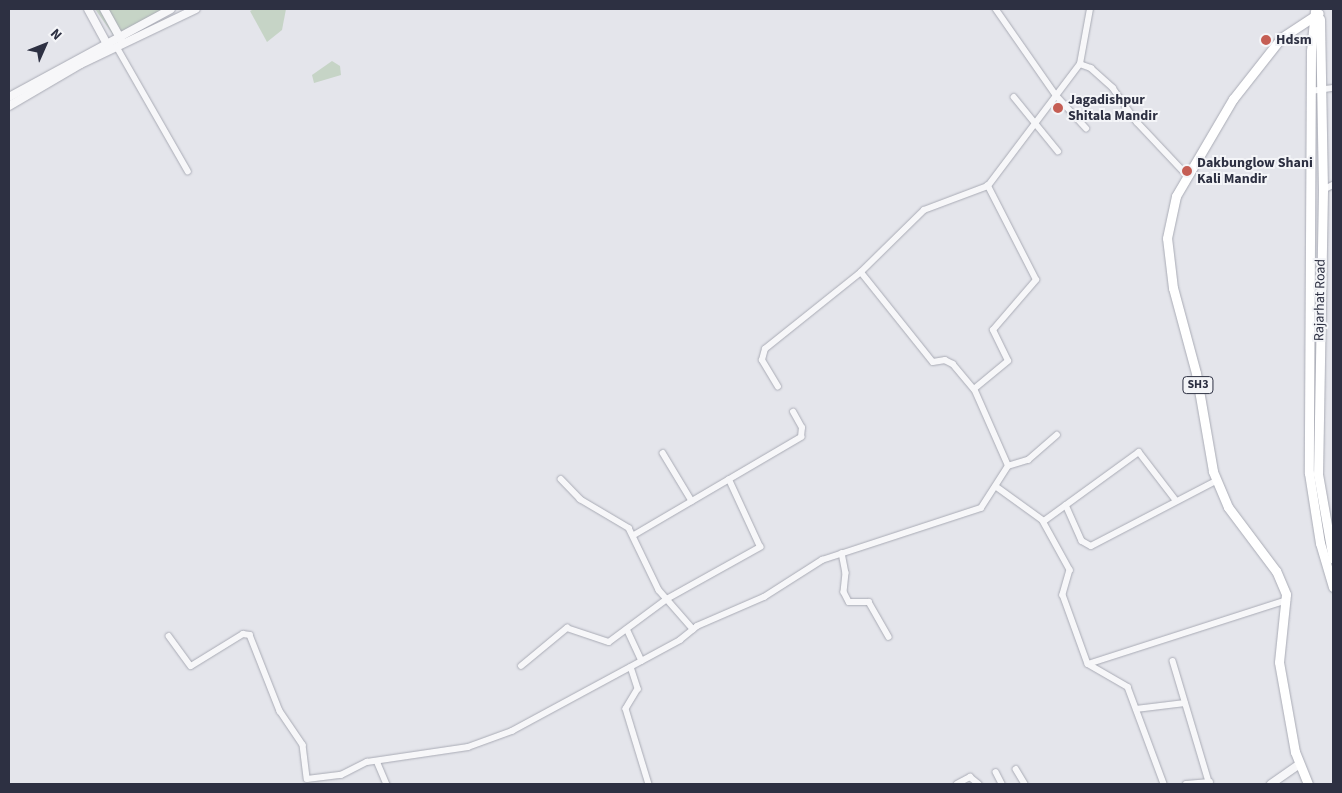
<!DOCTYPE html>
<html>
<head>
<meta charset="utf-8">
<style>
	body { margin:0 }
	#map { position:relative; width:1342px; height:793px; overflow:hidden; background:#e4e5eb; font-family:"Source Sans 3",sans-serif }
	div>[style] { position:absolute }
	.green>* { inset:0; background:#c6d4c6 }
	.roads { filter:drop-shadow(0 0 1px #a9abb5) drop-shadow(0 0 1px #a9abb5) }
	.minor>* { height:5.5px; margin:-2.75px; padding:0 2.75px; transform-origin:2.75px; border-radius:2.75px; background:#f7f7f9 }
	.tertiary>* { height:8px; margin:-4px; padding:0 4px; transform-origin:4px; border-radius:4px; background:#f7f7f9 }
	.primary>* { height:9px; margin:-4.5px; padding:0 4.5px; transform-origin:4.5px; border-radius:4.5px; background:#fff }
	.dots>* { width:14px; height:14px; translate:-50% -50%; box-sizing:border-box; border:2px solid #f4f5f8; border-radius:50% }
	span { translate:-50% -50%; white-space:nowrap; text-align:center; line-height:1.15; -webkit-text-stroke:4px #f4f5f8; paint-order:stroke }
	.shield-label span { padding:1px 4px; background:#f4f5f8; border:1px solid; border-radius:4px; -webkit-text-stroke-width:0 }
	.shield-label { font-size:12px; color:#2d3042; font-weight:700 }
	.poi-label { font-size:14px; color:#2d3042; font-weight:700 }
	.left { translate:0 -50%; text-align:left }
	.street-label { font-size:14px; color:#2d3042 }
	.frame { position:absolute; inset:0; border:10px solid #2d3042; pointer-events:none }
	.north { position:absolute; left:20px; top:20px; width:50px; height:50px; -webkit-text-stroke:4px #f4f5f8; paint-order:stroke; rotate:46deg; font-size:14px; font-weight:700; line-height:20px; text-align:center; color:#2d3042 }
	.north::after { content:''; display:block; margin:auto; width:18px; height:22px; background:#2d3042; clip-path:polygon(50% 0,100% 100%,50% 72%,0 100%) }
</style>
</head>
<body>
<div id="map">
	<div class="green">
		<i style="clip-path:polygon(95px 9px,164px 9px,114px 36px)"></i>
		<i style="clip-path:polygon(254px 9px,286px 9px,282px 30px,267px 42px,250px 11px)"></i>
		<i style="clip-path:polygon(332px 61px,340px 66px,341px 75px,314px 83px,312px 75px)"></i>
	</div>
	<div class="roads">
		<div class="minor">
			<i style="left:996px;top:9px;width:105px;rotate:55.1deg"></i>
			<i style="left:1056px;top:95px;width:45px;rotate:47.7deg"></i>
			<i style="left:117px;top:47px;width:143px;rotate:60.2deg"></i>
			<i style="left:1080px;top:64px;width:56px;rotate:-79.7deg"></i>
			<i style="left:1311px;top:91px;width:22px;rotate:-8deg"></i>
			<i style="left:1014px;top:97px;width:70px;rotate:50.8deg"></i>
			<i style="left:1323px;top:190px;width:11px;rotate:-27deg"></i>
			<i style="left:861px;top:272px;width:115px;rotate:51.3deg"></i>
			<i style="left:933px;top:362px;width:12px;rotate:-9deg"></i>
			<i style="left:945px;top:360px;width:9px;rotate:27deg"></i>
			<i style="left:953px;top:364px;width:33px;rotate:50deg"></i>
			<i style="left:778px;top:387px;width:31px;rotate:-121deg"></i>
			<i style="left:762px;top:360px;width:11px;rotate:-75deg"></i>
			<i style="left:765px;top:349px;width:123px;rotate:-38.7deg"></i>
			<i style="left:861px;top:272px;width:88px;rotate:-44.5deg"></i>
			<i style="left:924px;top:210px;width:68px;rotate:-20.6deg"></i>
			<i style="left:663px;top:453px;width:56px;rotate:58.9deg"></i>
			<i style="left:1008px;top:466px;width:21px;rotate:-17deg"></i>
			<i style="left:1028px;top:460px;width:38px;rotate:-41deg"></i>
			<i style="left:561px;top:479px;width:28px;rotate:46deg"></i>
			<i style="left:580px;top:499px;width:57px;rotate:30.6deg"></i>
			<i style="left:629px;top:528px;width:69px;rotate:64.2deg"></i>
			<i style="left:659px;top:590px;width:52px;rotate:48.9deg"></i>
			<i style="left:997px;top:487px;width:58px;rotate:35.9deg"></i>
			<i style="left:1044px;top:521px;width:117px;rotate:-36deg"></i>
			<i style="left:1139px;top:452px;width:59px;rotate:52.5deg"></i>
			<i style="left:1066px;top:505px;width:39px;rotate:66deg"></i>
			<i style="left:1082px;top:541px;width:10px;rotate:29deg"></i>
			<i style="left:1091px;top:546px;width:141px;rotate:-27.5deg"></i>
			<i style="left:1043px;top:521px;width:56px;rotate:61.1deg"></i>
			<i style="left:1070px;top:570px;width:26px;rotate:106deg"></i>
			<i style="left:1063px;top:595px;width:73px;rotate:70.1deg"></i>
			<i style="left:1088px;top:664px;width:46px;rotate:29.9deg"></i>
			<i style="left:1128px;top:687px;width:103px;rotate:69.6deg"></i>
			<i style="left:634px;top:535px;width:194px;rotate:-30.4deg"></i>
			<i style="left:801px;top:437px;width:9px;rotate:-84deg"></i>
			<i style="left:802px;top:428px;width:18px;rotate:-119deg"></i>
			<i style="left:842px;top:553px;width:20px;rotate:79deg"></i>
			<i style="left:846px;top:573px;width:19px;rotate:96deg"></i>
			<i style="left:844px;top:592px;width:11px;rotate:63deg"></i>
			<i style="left:849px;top:602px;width:20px"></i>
			<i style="left:869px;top:602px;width:40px;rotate:60.3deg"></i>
			<i style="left:627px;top:629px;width:35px;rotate:65deg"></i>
			<i style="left:169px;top:636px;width:37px;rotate:54deg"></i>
			<i style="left:191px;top:666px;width:61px;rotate:-31.6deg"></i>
			<i style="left:243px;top:634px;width:7px;rotate:8deg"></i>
			<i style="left:250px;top:635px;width:82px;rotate:68.5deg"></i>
			<i style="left:280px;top:711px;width:41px;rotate:55.9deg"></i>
			<i style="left:303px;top:745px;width:34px;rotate:83deg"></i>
			<i style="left:307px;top:779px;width:34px;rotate:-7deg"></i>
			<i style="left:341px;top:775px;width:29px;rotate:-27deg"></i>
			<i style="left:367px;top:762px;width:102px;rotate:-8.4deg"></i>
			<i style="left:468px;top:747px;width:47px;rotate:-20deg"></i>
			<i style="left:512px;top:731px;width:191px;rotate:-28.4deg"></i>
			<i style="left:680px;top:640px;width:22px;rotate:-39deg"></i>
			<i style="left:697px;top:626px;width:73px;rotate:-23.4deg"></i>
			<i style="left:764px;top:597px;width:69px;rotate:-32.5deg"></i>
			<i style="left:822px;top:560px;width:167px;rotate:-18.1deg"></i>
			<i style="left:981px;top:508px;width:50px;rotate:-57.3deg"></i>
			<i style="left:1008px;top:466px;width:84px;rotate:-113.8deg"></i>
			<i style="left:974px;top:389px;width:44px;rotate:-39.5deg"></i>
			<i style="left:1008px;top:361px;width:34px;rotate:-116deg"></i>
			<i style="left:993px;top:330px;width:66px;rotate:-49.3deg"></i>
			<i style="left:1036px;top:280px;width:106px;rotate:-117.1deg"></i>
			<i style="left:988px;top:186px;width:153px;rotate:-53deg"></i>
			<i style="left:1080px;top:64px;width:12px;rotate:20deg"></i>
			<i style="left:1091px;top:68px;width:30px;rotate:42deg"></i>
			<i style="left:1113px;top:88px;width:42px;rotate:54.8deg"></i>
			<i style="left:1137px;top:122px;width:73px;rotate:46.7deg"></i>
			<i style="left:1173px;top:661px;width:126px;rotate:73.4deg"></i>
			<i style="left:1088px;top:664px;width:209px;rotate:-17.8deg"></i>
			<i style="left:521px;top:666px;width:60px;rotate:-39.6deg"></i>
			<i style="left:567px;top:628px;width:44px;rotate:18.4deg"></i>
			<i style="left:609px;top:642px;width:72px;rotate:-36.6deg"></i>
			<i style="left:667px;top:599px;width:107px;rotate:-29.2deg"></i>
			<i style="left:760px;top:547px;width:74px;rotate:-114.8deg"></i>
			<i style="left:631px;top:667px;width:23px;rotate:72deg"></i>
			<i style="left:638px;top:689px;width:23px;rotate:121deg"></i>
			<i style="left:626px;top:709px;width:78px;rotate:73deg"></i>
			<i style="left:1136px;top:709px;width:49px;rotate:-7deg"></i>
			<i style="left:377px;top:761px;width:25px;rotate:67deg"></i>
			<i style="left:1016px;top:769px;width:17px;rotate:59deg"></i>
			<i style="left:996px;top:772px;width:13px;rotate:63deg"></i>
			<i style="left:957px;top:784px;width:15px;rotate:-28deg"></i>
			<i style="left:970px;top:777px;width:11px;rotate:38deg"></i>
			<i style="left:1186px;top:784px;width:24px;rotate:-5deg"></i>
		</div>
		<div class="tertiary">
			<i style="left:88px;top:9px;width:42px;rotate:61.6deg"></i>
			<i style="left:104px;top:9px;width:35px;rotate:61deg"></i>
			<i style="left:9px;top:97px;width:184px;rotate:-28.5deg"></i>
			<i style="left:9px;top:106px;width:83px;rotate:-30.3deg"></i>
			<i style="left:81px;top:64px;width:127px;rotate:-25.6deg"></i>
			<i style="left:1271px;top:784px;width:35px;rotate:-35deg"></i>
		</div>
		<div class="primary">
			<i style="left:1315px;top:11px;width:40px;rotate:95.7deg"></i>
			<i style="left:1311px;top:51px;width:422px;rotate:90.3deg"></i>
			<i style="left:1309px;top:473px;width:71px;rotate:81.1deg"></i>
			<i style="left:1320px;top:543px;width:46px;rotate:73.5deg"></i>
			<i style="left:1320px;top:19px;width:171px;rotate:89deg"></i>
			<i style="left:1323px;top:190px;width:284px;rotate:91deg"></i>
			<i style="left:1318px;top:474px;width:86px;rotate:80deg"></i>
			<i style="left:1308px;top:784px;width:35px;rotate:-112deg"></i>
			<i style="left:1295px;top:752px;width:91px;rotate:-100.1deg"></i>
			<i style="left:1279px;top:662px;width:68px;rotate:-84.1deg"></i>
			<i style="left:1286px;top:594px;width:25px;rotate:-113deg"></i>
			<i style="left:1276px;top:571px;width:80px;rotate:-126.9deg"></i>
			<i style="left:1228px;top:507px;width:39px;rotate:-113deg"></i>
			<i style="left:1213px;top:471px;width:99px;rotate:-99.8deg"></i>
			<i style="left:1196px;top:373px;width:88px;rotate:-105.1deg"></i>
			<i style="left:1173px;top:288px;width:50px;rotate:-96.8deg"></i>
			<i style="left:1167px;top:238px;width:43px;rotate:-77.9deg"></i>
			<i style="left:1176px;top:196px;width:113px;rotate:-59.6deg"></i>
			<i style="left:1233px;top:99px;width:78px;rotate:-51.8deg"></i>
			<i style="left:1281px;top:38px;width:45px;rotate:-33.3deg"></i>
		</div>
	</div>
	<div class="dots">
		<i style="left:1266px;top:40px;background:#c55e54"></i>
		<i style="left:1058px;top:108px;background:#c55e54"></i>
		<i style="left:1187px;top:171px;background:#c55e54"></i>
	</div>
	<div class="shield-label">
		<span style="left:1198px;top:385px">SH3</span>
	</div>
	<div class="poi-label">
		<span class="left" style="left:1276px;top:40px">Hdsm</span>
		<span class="left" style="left:1068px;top:108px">Jagadishpur<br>Shitala Mandir</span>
		<span class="left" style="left:1197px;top:171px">Dakbunglow Shani<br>Kali Mandir</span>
	</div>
	<div class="street-label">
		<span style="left:1320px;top:300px;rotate:-89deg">Rajarhat Road</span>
	</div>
	<div class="frame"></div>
	<div class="north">N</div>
</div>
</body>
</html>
